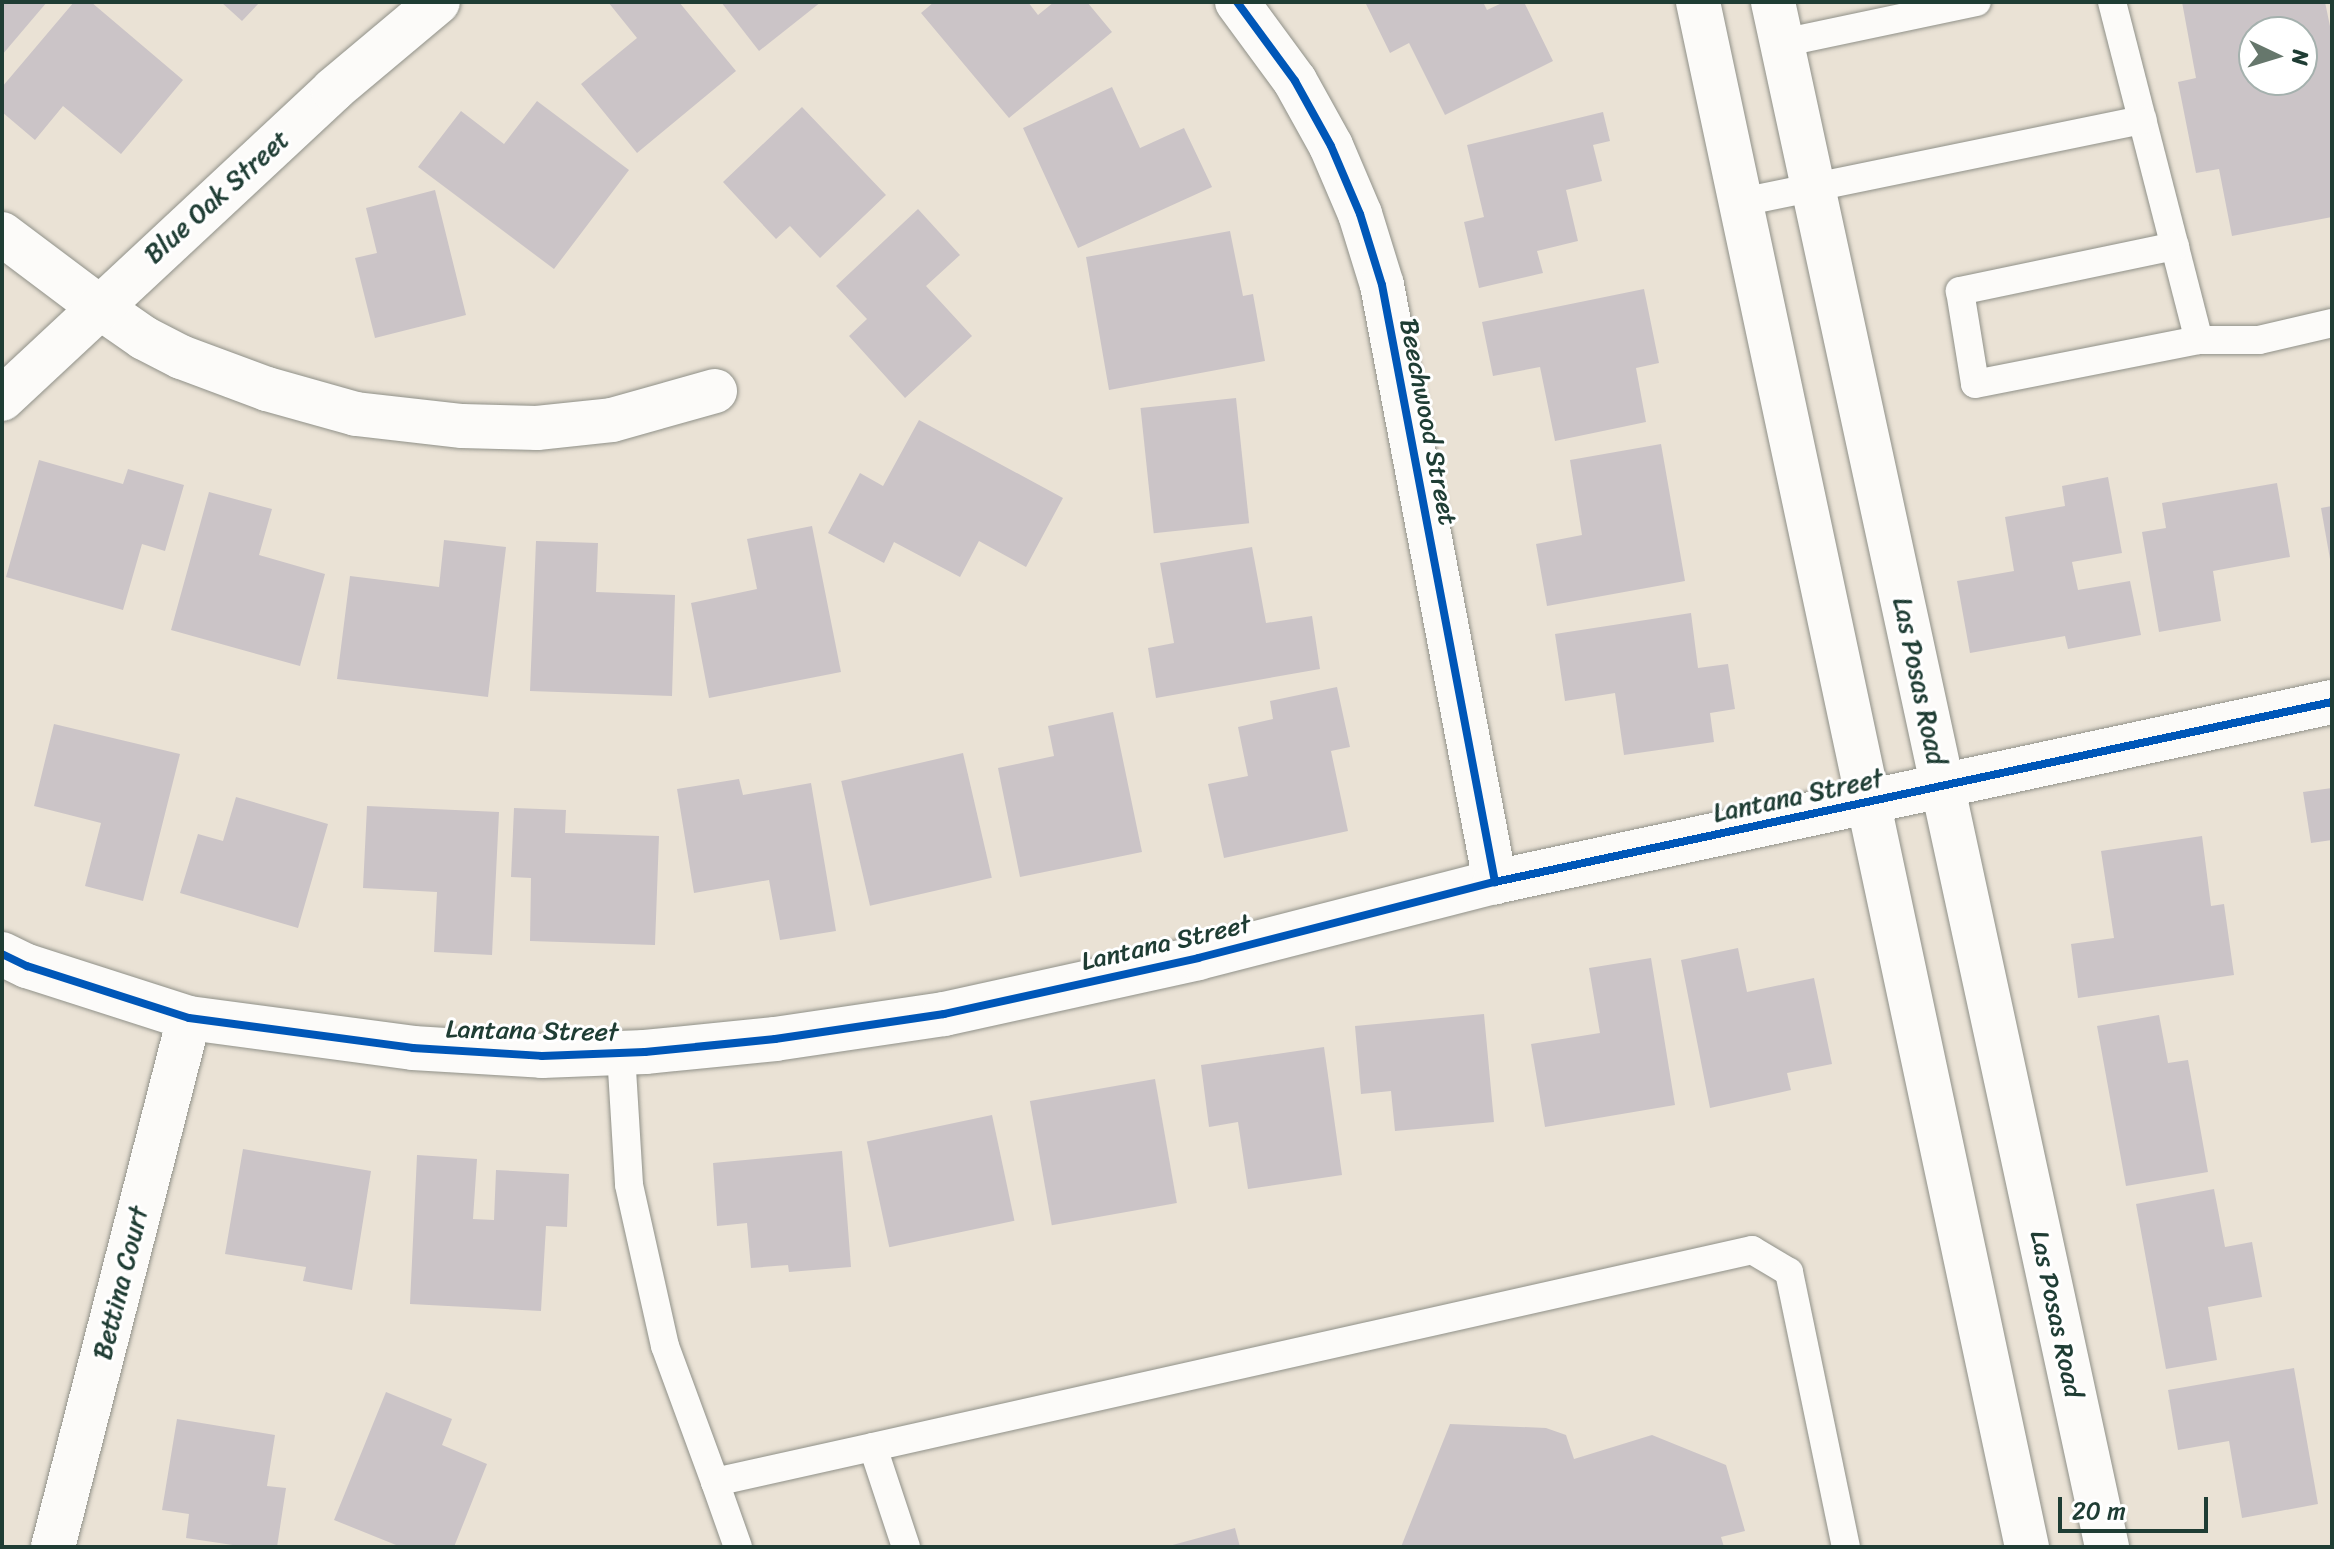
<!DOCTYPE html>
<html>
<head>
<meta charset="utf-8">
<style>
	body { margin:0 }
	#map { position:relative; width:2334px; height:1549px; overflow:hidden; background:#eae2d5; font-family:Sriracha,sans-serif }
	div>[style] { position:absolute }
	.building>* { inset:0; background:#cbc4c7; transform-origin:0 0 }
	.roads { filter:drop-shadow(0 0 2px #909189) drop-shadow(0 0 2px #909189) }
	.lane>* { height:28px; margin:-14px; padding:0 14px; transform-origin:14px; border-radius:14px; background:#fcfbf9 }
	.street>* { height:44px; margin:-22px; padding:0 22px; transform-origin:22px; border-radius:22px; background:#fcfbf9 }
	.secondary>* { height:44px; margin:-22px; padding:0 22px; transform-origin:22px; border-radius:22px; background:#fcfbf9 }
	.cycleway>* { height:8px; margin:-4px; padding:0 4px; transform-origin:4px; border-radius:4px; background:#0057b8 }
	span { translate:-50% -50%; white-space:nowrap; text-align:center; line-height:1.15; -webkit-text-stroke:6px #fff; paint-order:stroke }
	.street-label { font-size:26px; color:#1f3d34 }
	.frame { position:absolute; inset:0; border:4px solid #1f3d34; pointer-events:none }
	.north { position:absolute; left:2238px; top:16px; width:80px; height:80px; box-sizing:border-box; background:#fff; border:2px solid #a5b1ae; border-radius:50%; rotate:94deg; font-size:22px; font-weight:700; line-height:32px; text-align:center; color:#1f3d34 }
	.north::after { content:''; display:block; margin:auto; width:28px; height:36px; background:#66776c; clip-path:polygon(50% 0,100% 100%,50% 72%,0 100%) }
	.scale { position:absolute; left:2058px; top:1497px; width:150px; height:36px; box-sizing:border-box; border:4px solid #1f3d34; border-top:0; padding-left:10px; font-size:24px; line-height:28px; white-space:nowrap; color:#1f3d34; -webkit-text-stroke:6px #fff; paint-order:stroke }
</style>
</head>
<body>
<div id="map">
	<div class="building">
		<i style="clip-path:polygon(2px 2px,47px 2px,2px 55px)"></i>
		<i style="clip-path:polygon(74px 2px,91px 2px,183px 80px,121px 154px,63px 106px,35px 140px,2px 112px,2px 87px)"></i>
		<i style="clip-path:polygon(221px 2px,260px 2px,242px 21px)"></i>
		<i style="clip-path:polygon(608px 2px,679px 2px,736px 71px,637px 153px,581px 84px,637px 38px)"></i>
		<i style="clip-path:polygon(721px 2px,821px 2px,759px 51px)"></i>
		<i style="clip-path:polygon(934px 2px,1028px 2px,1038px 15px,1054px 2px,1087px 2px,1112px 32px,1009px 118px,921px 13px)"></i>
		<i style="clip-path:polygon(1365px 2px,1483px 2px,1487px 10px,1504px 2px,1524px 2px,1553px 61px,1445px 115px,1409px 43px,1390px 53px)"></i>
		<i style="clip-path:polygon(evenodd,2182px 2px,2325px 2px,2332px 36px,2332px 217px,2232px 236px,2219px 169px,2196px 173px,2178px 82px,2196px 78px,2182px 2px,2254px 32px,2302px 32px,2302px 80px,2254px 80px,2254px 32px)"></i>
		<i style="clip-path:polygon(1112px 87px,1140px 148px,1184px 128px,1212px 187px,1078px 248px,1023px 128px)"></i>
		<i style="clip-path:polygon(537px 101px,629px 170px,554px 269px,418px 167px,461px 111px,504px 144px)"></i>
		<i style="clip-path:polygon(802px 107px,886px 195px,820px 258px,790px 226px,776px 239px,723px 182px)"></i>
		<i style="clip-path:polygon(1603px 112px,1610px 141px,1593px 145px,1602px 181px,1566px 190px,1578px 241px,1537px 251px,1543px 273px,1479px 288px,1464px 222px,1484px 217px,1467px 145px)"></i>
		<i style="clip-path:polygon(435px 190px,466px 315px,375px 338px,355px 258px,377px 253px,366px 208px)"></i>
		<i style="clip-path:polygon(918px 209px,960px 255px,926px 286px,972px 336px,905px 398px,849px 336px,867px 319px,836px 286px)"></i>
		<i style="clip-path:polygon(1230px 231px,1243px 296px,1253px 294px,1265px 361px,1109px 390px,1086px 257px)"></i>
		<i style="clip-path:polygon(1644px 289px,1659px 363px,1636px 368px,1646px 422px,1555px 441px,1540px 367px,1493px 376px,1482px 322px)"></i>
		<i style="left:1236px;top:398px;width:126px;height:96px;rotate:84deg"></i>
		<i style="clip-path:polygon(919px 420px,1063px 498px,1026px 567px,979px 541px,960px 577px,894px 542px,884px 563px,828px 533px,860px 473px,883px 486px)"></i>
		<i style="clip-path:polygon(1661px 444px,1685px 581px,1547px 606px,1536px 544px,1582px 535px,1570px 460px)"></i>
		<i style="clip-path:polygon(39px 460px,123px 484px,128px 469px,184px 485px,165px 551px,142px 544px,123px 610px,6px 577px)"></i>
		<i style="clip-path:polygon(2108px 477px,2122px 553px,2072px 562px,2078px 590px,2130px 581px,2141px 635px,2068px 649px,2065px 636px,1970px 653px,1957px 581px,2014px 571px,2005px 517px,2065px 506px,2062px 486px)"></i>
		<i style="clip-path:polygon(2277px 483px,2290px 557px,2213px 571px,2221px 621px,2159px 632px,2142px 532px,2166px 528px,2162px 503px)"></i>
		<i style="clip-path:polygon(209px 492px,272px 509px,259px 555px,325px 574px,300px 666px,171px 630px)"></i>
		<i style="clip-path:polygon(2332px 506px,2332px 559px,2330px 559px,2321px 508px)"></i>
		<i style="clip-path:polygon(812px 526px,841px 672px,709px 698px,691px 603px,757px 589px,747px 539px)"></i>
		<i style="clip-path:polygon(444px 540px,506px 547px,488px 697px,337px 679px,350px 576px,439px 587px)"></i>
		<i style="clip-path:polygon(536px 541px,598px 543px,596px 592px,675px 595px,672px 696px,530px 691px)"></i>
		<i style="clip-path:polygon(1252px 547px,1266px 623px,1312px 616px,1320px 669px,1156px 698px,1148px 648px,1174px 643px,1160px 563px)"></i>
		<i style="clip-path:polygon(1691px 613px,1698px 668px,1728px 664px,1735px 709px,1710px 713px,1714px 742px,1624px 755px,1615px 693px,1565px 701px,1555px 634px)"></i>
		<i style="clip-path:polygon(1337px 687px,1350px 747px,1331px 751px,1348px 831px,1224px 858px,1208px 784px,1248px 776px,1238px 727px,1273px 719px,1270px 701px)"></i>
		<i style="clip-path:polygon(1113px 712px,1142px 852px,1020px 877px,998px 768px,1054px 756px,1048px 726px)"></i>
		<i style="clip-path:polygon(54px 724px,180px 754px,143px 901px,85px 886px,101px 823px,34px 806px)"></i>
		<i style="left:963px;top:753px;width:128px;height:125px;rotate:77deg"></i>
		<i style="clip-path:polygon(739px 779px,743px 795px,811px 783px,836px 931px,780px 940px,769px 880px,694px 893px,677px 789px)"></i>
		<i style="clip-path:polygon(2332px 788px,2332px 840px,2311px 843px,2303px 792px)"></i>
		<i style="clip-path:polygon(236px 797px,328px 824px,298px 928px,180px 893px,198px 834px,223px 841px)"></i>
		<i style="clip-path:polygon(367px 806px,499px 812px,492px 955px,434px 952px,437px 892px,363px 888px)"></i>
		<i style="clip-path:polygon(514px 808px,566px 810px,565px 833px,659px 836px,655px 945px,530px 941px,531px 878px,511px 877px)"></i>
		<i style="clip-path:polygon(2202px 836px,2211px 906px,2224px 904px,2234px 975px,2078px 998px,2071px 944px,2114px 938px,2101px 851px)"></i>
		<i style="clip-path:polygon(1738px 948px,1747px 992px,1814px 978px,1832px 1064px,1787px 1073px,1791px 1090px,1710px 1108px,1681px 960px)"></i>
		<i style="clip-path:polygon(1651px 958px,1675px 1105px,1545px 1127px,1531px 1044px,1600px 1033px,1589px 968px)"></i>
		<i style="clip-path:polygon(1484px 1014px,1494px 1122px,1395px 1131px,1391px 1091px,1361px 1094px,1355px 1026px)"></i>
		<i style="clip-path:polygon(2159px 1015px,2168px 1063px,2188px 1060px,2208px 1172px,2126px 1186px,2097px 1026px)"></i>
		<i style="clip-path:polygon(1324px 1047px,1342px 1175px,1248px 1189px,1238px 1122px,1209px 1127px,1201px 1065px)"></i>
		<i style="left:1155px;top:1079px;width:126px;height:127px;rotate:80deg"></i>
		<i style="left:992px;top:1115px;width:108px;height:128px;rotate:78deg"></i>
		<i style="clip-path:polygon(243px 1149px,371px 1171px,352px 1290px,303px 1281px,306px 1267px,225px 1254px)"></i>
		<i style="clip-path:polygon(842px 1151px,851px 1267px,789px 1272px,788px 1265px,751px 1268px,747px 1223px,717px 1226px,713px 1163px)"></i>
		<i style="clip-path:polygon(417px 1155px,477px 1159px,473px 1219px,494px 1220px,496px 1170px,569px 1174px,567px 1227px,546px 1226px,541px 1311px,410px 1304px)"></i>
		<i style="clip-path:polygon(2214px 1189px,2225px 1247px,2252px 1242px,2262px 1297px,2208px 1307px,2217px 1360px,2166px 1369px,2136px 1204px)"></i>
		<i style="clip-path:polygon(2294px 1368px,2318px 1504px,2242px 1518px,2229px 1441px,2178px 1450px,2168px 1390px)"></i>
		<i style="clip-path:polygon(386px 1392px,452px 1419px,442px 1445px,487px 1464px,454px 1547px,401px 1547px,334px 1520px)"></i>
		<i style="clip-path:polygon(177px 1419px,275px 1435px,267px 1486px,286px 1488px,277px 1547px,246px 1547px,186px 1538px,189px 1514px,162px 1510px)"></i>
		<i style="clip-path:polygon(1450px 1424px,1546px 1428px,1566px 1435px,1574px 1459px,1652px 1435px,1726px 1465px,1745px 1531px,1721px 1537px,1724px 1547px,1401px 1547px)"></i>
		<i style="clip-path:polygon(1235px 1528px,1240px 1547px,1169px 1547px,1169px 1546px)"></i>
	</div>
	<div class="roads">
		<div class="lane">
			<i style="left:2112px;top:2px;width:349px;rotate:75.6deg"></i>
			<i style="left:2199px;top:340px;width:60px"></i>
			<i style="left:2259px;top:340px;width:75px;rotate:-13.1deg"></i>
			<i style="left:1782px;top:43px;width:199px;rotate:-11.9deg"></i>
			<i style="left:1742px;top:202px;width:409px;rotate:-11.6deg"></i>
			<i style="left:2175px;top:246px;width:220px;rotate:168.2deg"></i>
			<i style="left:1960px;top:291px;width:94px;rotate:80.8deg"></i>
			<i style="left:1975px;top:384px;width:228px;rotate:-11.1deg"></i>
			<i style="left:621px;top:1053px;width:132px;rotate:86.5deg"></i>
			<i style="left:629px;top:1185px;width:165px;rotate:77.4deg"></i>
			<i style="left:665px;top:1346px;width:145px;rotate:69.8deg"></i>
			<i style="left:738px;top:1547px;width:69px;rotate:-109.5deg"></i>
			<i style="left:715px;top:1482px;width:162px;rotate:-12.5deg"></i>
			<i style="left:906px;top:1547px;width:105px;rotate:-108.3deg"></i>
			<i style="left:873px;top:1447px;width:901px;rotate:-12.63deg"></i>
			<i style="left:1752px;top:1250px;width:43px;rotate:30.7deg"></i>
			<i style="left:1789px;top:1272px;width:281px;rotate:78.3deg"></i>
		</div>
		<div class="street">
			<i style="left:1237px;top:2px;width:98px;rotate:53.7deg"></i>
			<i style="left:1295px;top:81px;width:74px;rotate:61deg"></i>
			<i style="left:1331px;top:146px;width:74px;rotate:66.9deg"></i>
			<i style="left:1360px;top:214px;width:74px;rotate:72.8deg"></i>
			<i style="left:1382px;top:285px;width:608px;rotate:79.28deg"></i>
			<i style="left:2px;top:234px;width:120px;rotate:36.9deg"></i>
			<i style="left:98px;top:306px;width:56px;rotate:34.8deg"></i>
			<i style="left:144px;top:338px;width:42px;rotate:27.2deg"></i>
			<i style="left:181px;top:357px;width:92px;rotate:20.4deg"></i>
			<i style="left:267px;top:389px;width:92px;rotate:15.7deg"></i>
			<i style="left:356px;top:414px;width:107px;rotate:6.5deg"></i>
			<i style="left:462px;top:426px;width:75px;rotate:1.5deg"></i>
			<i style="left:537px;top:428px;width:75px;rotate:-6.1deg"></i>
			<i style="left:612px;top:420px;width:107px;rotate:-15.7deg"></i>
			<i style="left:2px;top:399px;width:453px;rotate:-43deg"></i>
			<i style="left:333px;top:90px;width:137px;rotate:-40deg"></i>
			<i style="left:2px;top:954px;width:28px;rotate:26deg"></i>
			<i style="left:27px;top:966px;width:170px;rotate:17.8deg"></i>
			<i style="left:189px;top:1018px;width:226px;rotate:7.6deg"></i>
			<i style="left:413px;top:1048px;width:129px;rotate:3.5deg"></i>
			<i style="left:542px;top:1056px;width:103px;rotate:-2.2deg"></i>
			<i style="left:645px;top:1052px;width:131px;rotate:-5.7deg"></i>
			<i style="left:775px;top:1039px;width:171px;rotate:-8.4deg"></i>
			<i style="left:944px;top:1014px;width:260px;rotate:-12.4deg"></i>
			<i style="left:1198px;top:958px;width:307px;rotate:-14.4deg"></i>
			<i style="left:1495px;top:882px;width:856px;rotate:-12.14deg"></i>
			<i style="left:53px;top:1547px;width:546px;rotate:-75.58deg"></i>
		</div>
		<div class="secondary">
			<i style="left:1698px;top:2px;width:1580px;rotate:77.98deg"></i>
			<i style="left:1773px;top:2px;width:1581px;rotate:77.8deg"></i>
		</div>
	</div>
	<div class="cycleway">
		<i style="left:1237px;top:2px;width:98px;rotate:53.7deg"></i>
		<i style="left:1295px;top:81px;width:74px;rotate:61deg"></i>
		<i style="left:1331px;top:146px;width:74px;rotate:66.9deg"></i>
		<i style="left:1360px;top:214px;width:74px;rotate:72.8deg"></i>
		<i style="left:1382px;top:285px;width:608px;rotate:79.28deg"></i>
		<i style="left:2px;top:954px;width:28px;rotate:26deg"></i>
		<i style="left:27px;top:966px;width:170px;rotate:17.8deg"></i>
		<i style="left:189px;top:1018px;width:226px;rotate:7.6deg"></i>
		<i style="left:413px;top:1048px;width:129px;rotate:3.5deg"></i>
		<i style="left:542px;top:1056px;width:103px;rotate:-2.2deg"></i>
		<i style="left:645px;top:1052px;width:131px;rotate:-5.7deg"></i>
		<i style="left:775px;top:1039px;width:171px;rotate:-8.4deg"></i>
		<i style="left:944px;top:1014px;width:260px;rotate:-12.4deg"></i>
		<i style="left:1198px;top:958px;width:307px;rotate:-14.4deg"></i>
		<i style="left:1495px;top:882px;width:856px;rotate:-12.14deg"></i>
	</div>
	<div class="street-label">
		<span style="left:217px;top:197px;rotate:-42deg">Blue Oak Street</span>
		<span style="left:1428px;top:422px;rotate:79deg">Beechwood Street</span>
		<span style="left:1919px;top:681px;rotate:78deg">Las Posas Road</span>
		<span style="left:1798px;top:796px;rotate:-12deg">Lantana Street</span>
		<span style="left:1166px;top:943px;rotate:-13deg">Lantana Street</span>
		<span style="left:532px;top:1031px;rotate:1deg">Lantana Street</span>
		<span style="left:121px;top:1283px;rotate:-76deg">Bettina Court</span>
		<span style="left:2056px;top:1314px;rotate:78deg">Las Posas Road</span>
	</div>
	<div class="frame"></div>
	<div class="north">N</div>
	<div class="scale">20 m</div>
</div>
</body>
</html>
